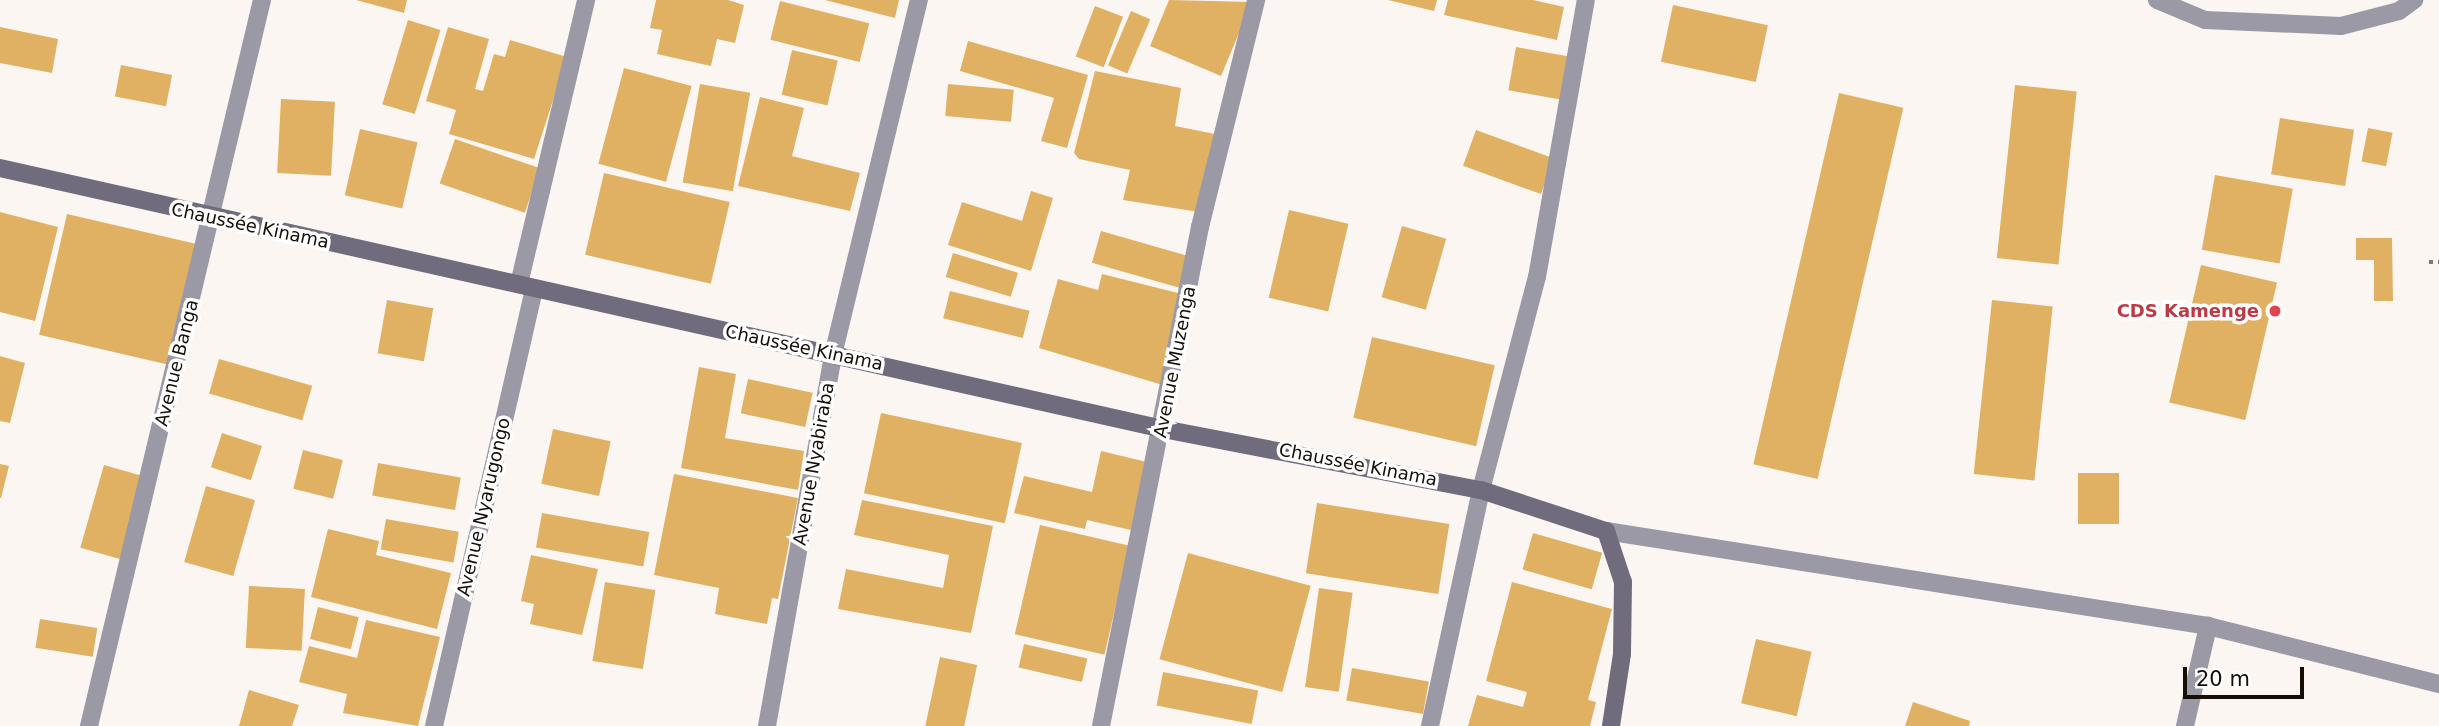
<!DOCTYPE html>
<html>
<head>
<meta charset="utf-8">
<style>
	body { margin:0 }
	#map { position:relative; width:2439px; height:726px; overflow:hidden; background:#fcf6f2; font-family:"DejaVu Sans",sans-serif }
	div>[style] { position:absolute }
	.building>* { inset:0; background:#e1b163; transform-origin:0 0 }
	.path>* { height:4.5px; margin-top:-2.25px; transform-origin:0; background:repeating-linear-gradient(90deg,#7f7873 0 3.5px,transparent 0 8.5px) }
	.street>* { height:18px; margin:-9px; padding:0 9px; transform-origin:9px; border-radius:9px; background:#9b99a5 }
	.secondary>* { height:18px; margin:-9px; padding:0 9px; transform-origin:9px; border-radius:9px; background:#706c7e }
	.dots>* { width:19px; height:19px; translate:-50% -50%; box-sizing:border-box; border:4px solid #fff; border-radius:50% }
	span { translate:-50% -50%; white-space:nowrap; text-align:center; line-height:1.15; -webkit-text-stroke:7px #fff; paint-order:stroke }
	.street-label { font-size:18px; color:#150d06 }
	.health-label { font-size:18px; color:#be3a42; font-weight:700 }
	.right { translate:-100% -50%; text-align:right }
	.scale { position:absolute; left:2183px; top:667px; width:121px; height:32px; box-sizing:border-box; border:4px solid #150d06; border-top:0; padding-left:9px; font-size:21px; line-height:24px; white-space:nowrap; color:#150d06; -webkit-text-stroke:5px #fff; paint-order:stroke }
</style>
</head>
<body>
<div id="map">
	<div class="building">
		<i style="clip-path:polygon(356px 0,407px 0,404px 13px)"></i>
		<i style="clip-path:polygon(656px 0,728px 0,744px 5px,735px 43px,717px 39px,711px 66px,657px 54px,662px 30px,650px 28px)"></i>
		<i style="clip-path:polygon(825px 0,899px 0,895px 18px)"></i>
		<i style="clip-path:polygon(1169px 0,1252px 2px,1221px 76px,1150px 46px)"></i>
		<i style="clip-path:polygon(1388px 0,1437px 0,1434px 11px)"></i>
		<i style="clip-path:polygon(1448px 0,1533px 0,1564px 7px,1557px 40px,1444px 15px)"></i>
		<i style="left:780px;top:1px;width:92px;height:40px;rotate:14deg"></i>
		<i style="left:1673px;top:5px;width:97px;height:58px;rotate:12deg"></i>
		<i style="left:1095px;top:6px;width:30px;height:54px;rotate:21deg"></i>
		<i style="left:1131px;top:11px;width:21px;height:59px;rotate:23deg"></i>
		<i style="left:408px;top:20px;width:34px;height:88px;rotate:17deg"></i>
		<i style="clip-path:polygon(0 27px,58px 39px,52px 73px,0 63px)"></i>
		<i style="clip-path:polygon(448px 27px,489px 39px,475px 89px,483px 91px,494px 54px,505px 57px,510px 40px,567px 57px,534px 159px,449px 134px,456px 110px,426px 101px)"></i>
		<i style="clip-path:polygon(968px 41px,1088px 75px,1067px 148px,1041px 141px,1054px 98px,960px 71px)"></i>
		<i style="left:1516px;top:47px;width:54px;height:44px;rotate:10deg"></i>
		<i style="left:792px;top:50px;width:47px;height:46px;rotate:13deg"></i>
		<i style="left:121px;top:65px;width:52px;height:32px;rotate:11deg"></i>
		<i style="left:624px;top:68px;width:70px;height:99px;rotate:15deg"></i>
		<i style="clip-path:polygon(1095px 71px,1181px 88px,1175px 126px,1215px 134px,1199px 212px,1123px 200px,1130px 170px,1079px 159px,1074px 153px)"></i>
		<i style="left:700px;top:84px;width:51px;height:100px;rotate:10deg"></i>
		<i style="left:948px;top:84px;width:66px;height:32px;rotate:5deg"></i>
		<i style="left:2015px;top:85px;width:62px;height:174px;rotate:6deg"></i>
		<i style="left:1839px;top:93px;width:66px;height:381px;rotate:13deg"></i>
		<i style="clip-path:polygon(760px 97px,804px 108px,792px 156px,860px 173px,850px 211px,738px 186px)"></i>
		<i style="left:281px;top:99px;width:54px;height:74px;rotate:3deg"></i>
		<i style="left:2280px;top:118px;width:75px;height:57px;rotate:9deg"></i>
		<i style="left:2368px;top:128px;width:25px;height:34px;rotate:11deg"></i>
		<i style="left:360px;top:129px;width:59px;height:68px;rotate:13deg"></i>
		<i style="left:1476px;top:130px;width:83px;height:38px;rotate:20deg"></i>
		<i style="left:455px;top:139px;width:90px;height:47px;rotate:19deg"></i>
		<i style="left:604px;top:173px;width:129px;height:84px;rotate:13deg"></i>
		<i style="left:2215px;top:175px;width:79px;height:76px;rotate:10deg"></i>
		<i style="clip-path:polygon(1031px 191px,1053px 198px,1031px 271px,948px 245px,962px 202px,1022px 221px)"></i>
		<i style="left:1289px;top:210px;width:61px;height:90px;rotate:13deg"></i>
		<i style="clip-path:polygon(0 212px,58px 227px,35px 321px,0 312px)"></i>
		<i style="left:67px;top:214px;width:133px;height:124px;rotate:13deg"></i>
		<i style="left:1402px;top:226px;width:46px;height:74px;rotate:16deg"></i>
		<i style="left:1101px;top:231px;width:92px;height:33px;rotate:16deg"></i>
		<i style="clip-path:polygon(2356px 238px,2392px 238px,2393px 301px,2374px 301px,2374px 260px,2356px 260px)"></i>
		<i style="left:953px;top:253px;width:68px;height:25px;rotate:17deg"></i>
		<i style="left:2201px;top:265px;width:78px;height:141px;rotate:13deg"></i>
		<i style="clip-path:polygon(1102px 274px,1182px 294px,1166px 386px,1039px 348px,1058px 279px,1098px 290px)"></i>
		<i style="left:950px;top:291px;width:82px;height:28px;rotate:14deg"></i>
		<i style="left:387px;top:300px;width:47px;height:54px;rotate:10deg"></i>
		<i style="left:1992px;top:300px;width:61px;height:175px;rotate:6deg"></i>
		<i style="left:1372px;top:337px;width:126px;height:83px;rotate:13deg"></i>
		<i style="clip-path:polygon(0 356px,25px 363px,10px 423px,0 421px)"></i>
		<i style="left:219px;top:359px;width:97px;height:36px;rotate:16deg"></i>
		<i style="clip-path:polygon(699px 367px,736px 374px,725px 438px,804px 451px,798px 490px,681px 468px)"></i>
		<i style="left:748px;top:379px;width:66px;height:35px;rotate:12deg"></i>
		<i style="left:881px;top:413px;width:144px;height:82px;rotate:12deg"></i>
		<i style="left:553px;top:429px;width:59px;height:56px;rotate:12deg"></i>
		<i style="left:222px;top:433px;width:42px;height:36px;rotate:18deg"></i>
		<i style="left:303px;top:450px;width:41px;height:40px;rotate:14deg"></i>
		<i style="clip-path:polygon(1101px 451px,1147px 462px,1131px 530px,1087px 520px,1085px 529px,1014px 513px,1024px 476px,1092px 492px)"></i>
		<i style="left:378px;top:463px;width:84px;height:33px;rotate:10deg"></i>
		<i style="clip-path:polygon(0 464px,9px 466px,1px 498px,0 498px)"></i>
		<i style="left:104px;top:465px;width:43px;height:86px;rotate:16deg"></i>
		<i style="left:2078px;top:473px;width:41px;height:51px"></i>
		<i style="clip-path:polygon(674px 474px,798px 498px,778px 599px,772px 598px,767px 624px,715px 614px,719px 588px,654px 575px)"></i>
		<i style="left:206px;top:486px;width:51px;height:79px;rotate:16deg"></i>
		<i style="clip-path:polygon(862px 500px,993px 526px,971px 633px,838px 609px,846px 569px,943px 588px,949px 555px,854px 535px)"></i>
		<i style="left:1317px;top:503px;width:134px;height:71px;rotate:9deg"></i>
		<i style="left:542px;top:513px;width:109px;height:35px;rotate:10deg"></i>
		<i style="left:386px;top:519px;width:74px;height:31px;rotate:10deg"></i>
		<i style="left:1040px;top:525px;width:92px;height:112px;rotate:13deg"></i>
		<i style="clip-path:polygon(328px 529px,379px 541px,376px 555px,451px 573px,437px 629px,311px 597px)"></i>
		<i style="left:1533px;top:533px;width:72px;height:38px;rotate:16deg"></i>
		<i style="left:1188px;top:553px;width:127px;height:110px;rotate:15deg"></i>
		<i style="clip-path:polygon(531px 555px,598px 569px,582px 635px,530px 624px,534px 604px,521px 601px)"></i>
		<i style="left:605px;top:582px;width:51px;height:80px;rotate:9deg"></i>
		<i style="clip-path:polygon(1512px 582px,1612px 609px,1588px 700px,1596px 702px,1590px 726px,1468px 726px,1477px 695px,1523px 707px,1527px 692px,1486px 681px)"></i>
		<i style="left:249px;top:586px;width:56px;height:62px;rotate:3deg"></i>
		<i style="left:1319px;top:588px;width:34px;height:100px;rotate:8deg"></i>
		<i style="left:318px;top:607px;width:42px;height:33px;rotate:14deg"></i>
		<i style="left:40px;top:619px;width:58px;height:29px;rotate:9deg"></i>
		<i style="clip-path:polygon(366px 620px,440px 637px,418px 726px,343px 713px,347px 694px,299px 682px,309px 646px,357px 658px)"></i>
		<i style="left:1756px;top:639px;width:57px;height:66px;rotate:13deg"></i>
		<i style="left:1024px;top:644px;width:65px;height:24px;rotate:13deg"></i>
		<i style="left:940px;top:657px;width:38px;height:71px;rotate:12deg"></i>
		<i style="left:1352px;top:668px;width:78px;height:33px;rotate:10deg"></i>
		<i style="left:1163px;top:672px;width:97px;height:34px;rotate:11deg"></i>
		<i style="clip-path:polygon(249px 690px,299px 705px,292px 726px,239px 726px)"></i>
		<i style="clip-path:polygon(1913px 702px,1970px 721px,1969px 726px,1905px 726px)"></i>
	</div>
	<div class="path">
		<i style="left:2429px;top:262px;width:10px"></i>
	</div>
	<div class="street">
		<i style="left:2157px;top:0;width:52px;rotate:22.6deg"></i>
		<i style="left:2205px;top:20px;width:136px;rotate:2.5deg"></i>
		<i style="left:2341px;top:26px;width:60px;rotate:-14.5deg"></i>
		<i style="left:2399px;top:11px;width:19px;rotate:-36deg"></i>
		<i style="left:519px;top:284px;width:292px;rotate:-76.7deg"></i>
		<i style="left:1606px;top:531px;width:609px;rotate:8.97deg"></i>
		<i style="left:2208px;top:626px;width:238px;rotate:14.1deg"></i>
		<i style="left:89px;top:726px;width:746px;rotate:-76.6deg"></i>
		<i style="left:434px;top:726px;width:449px;rotate:-77.1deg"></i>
		<i style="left:767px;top:726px;width:377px;rotate:-79.9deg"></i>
		<i style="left:833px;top:355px;width:365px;rotate:-76.4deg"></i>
		<i style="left:1101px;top:726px;width:509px;rotate:-78.78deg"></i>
		<i style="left:1200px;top:227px;width:234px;rotate:-76.1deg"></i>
		<i style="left:1430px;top:726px;width:241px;rotate:-77.8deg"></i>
		<i style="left:1481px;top:490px;width:220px;rotate:-75.3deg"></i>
		<i style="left:1537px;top:277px;width:281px;rotate:-80deg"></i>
		<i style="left:2185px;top:726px;width:103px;rotate:-77deg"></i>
	</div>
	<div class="secondary">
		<i style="left:0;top:168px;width:1192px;rotate:12.65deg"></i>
		<i style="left:1163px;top:429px;width:324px;rotate:10.9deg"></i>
		<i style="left:1481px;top:490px;width:132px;rotate:18.2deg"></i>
		<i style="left:1606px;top:531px;width:54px;rotate:71.6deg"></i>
		<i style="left:1623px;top:582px;width:72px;rotate:90.8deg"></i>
		<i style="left:1622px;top:654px;width:73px;rotate:98.7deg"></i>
	</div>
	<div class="dots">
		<i style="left:2275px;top:311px;background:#e0444e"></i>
	</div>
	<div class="street-label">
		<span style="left:250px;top:226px;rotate:12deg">Chaussée Kinama</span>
		<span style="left:804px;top:348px;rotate:12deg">Chaussée Kinama</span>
		<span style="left:1175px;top:362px;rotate:-79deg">Avenue Muzenga</span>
		<span style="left:177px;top:363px;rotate:-76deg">Avenue Banga</span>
		<span style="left:814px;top:464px;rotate:-80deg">Avenue Nyabiraba</span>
		<span style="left:1358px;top:465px;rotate:11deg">Chaussée Kinama</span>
		<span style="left:484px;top:507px;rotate:-77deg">Avenue Nyarugongo</span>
	</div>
	<div class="health-label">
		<span class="right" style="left:2259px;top:311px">CDS Kamenge</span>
	</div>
	<div class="scale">20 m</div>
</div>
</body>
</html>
